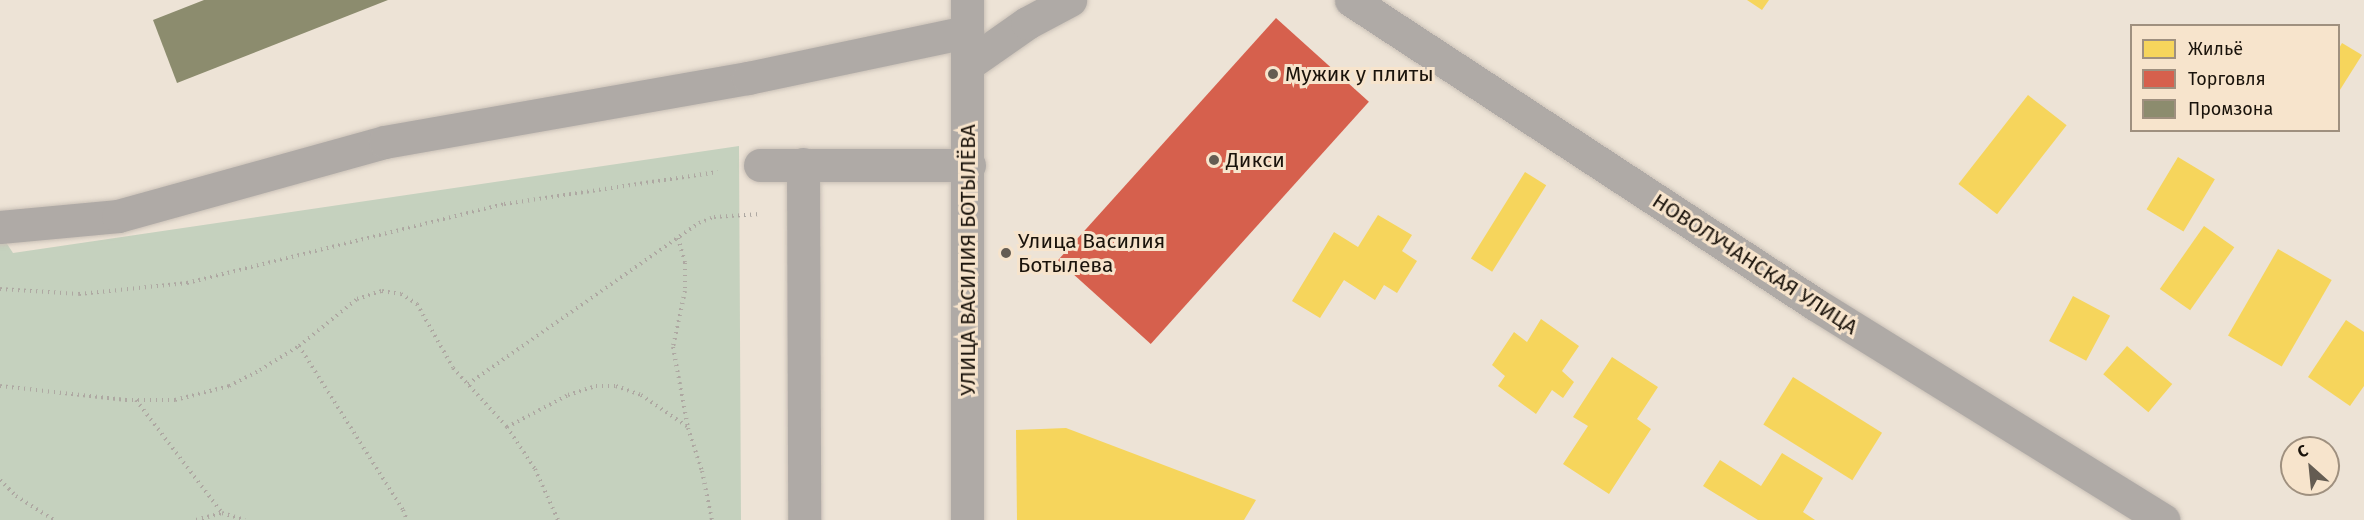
<!DOCTYPE html>
<html>
<head>
<meta charset="utf-8">
<style>
	body { margin:0 }
	#map { position:relative; width:2364px; height:520px; overflow:hidden; background:#ede3d6; font-family:"Fira Sans",sans-serif }
	div>[style] { position:absolute }
	.green>* { inset:0; background:#c5d1be }
	.homes>* { inset:0; background:#f6d55c; transform-origin:0 0 }
	.shops>* { inset:0; background:#d6604d; transform-origin:0 0 }
	.industry>* { inset:0; background:#8c8c6e }
	.path>* { height:4px; margin-top:-2px; transform-origin:0; background:repeating-linear-gradient(90deg,#aea8a2 0 1.5px,transparent 0 6px) }
	.roads { filter:drop-shadow(0 0 2px #cac1b7) drop-shadow(0 0 2px #cac1b7) }
	.minor>* { height:33px; margin:-16.5px; padding:0 16.5px; transform-origin:16.5px; border-radius:16.5px; background:#afaaa6 }
	.dots>* { width:16px; height:16px; translate:-50% -50%; box-sizing:border-box; border:3px solid #f7e4cc; border-radius:50% }
	span { translate:-50% -50%; white-space:nowrap; text-align:center; line-height:1.15; -webkit-text-stroke:6px #f7e4cc; paint-order:stroke }
	.poi-label { font-size:21px; color:#1a130b }
	.left { translate:0 -50%; text-align:left }
	.street-label { font-size:21px; color:#1a130b }
	.legend { position:absolute; left:2130px; top:24px; width:210px; height:108px; box-sizing:border-box; background:#f7e4cc; border:2px solid #9f907f; margin:0; padding:8px 10px; list-style:none; font-size:18px; color:#1a130b }
	.legend li { display:flex; align-items:center; gap:12px; height:30px }
	.legend b { width:30px; border:2px solid #9f907f }
	.north { position:absolute; left:2280px; top:436px; width:60px; height:60px; box-sizing:border-box; background:#f7e4cc; border:2px solid #9f907f; border-radius:50%; rotate:333deg; font-size:16px; font-weight:700; line-height:24px; text-align:center; color:#1a130b }
	.north::after { content:''; display:block; margin:auto; width:21px; height:27px; background:#645c52; clip-path:polygon(50% 0,100% 100%,50% 72%,0 100%) }
</style>
</head>
<body>
<div id="map">
	<div class="green">
		<i style="clip-path:polygon(739px 146px,741px 520px,0 520px,0 233px,13px 253px)"></i>
	</div>
	<div class="homes">
		<i style="clip-path:polygon(1747px 0,1769px 0,1762px 10px)"></i>
		<i style="clip-path:polygon(2342px 43px,2362px 55px,2338px 93px,2338px 50px)"></i>
		<i style="left:2028px;top:95px;width:49px;height:113px;rotate:38deg"></i>
		<i style="left:2178px;top:157px;width:43px;height:61px;rotate:31deg"></i>
		<i style="left:1525px;top:172px;width:25px;height:102px;rotate:32deg"></i>
		<i style="clip-path:polygon(1378px 215px,1412px 235px,1402px 251px,1417px 261px,1397px 293px,1384px 285px,1375px 300px,1344px 280px,1320px 318px,1292px 301px,1334px 232px,1358px 247px)"></i>
		<i style="left:2204px;top:226px;width:37px;height:77px;rotate:35deg"></i>
		<i style="left:2278px;top:249px;width:62px;height:100px;rotate:30deg"></i>
		<i style="left:2073px;top:296px;width:42px;height:51px;rotate:28deg"></i>
		<i style="clip-path:polygon(1541px 319px,1579px 346px,1562px 371px,1574px 382px,1563px 398px,1552px 390px,1536px 414px,1498px 386px,1505px 376px,1492px 365px,1514px 332px,1527px 342px)"></i>
		<i style="clip-path:polygon(2346px 320px,2364px 332px,2364px 386px,2350px 406px,2308px 377px)"></i>
		<i style="left:2127px;top:346px;width:59px;height:37px;rotate:40deg"></i>
		<i style="clip-path:polygon(1612px 357px,1658px 387px,1637px 419px,1651px 429px,1609px 494px,1563px 464px,1588px 426px,1573px 417px)"></i>
		<i style="left:1793px;top:377px;width:105px;height:56px;rotate:32deg"></i>
		<i style="clip-path:polygon(1066px 428px,1256px 500px,1244px 520px,1017px 520px,1016px 430px)"></i>
		<i style="clip-path:polygon(1782px 453px,1823px 478px,1803px 512px,1815px 520px,1758px 520px,1703px 486px,1720px 460px,1761px 486px)"></i>
	</div>
	<div class="shops">
		<i style="left:1276px;top:18px;width:125px;height:326px;rotate:42deg"></i>
	</div>
	<div class="industry">
		<i style="clip-path:polygon(204px 0,388px 0,177px 83px,153px 20px)"></i>
	</div>
	<div class="path">
		<i style="left:678px;top:238px;width:26px;rotate:74deg"></i>
		<i style="left:685px;top:263px;width:28px;rotate:90deg"></i>
		<i style="left:685px;top:291px;width:57px;rotate:102.1deg"></i>
		<i style="left:673px;top:347px;width:82px;rotate:79.5deg"></i>
		<i style="left:688px;top:428px;width:45px;rotate:72deg"></i>
		<i style="left:702px;top:471px;width:50px;rotate:78.5deg"></i>
		<i style="left:0;top:289px;width:79px;rotate:3.6deg"></i>
		<i style="left:79px;top:294px;width:109px;rotate:-5.8deg"></i>
		<i style="left:187px;top:283px;width:327px;rotate:-14deg"></i>
		<i style="left:504px;top:204px;width:216px;rotate:-8.5deg"></i>
		<i style="left:299px;top:346px;width:194px;rotate:57.6deg"></i>
		<i style="left:403px;top:510px;width:11px;rotate:68deg"></i>
		<i style="left:468px;top:384px;width:282px;rotate:-34.9deg"></i>
		<i style="left:699px;top:223px;width:16px;rotate:-22deg"></i>
		<i style="left:714px;top:217px;width:46px;rotate:-3.7deg"></i>
		<i style="left:0;top:386px;width:127px;rotate:6.3deg"></i>
		<i style="left:126px;top:400px;width:49px"></i>
		<i style="left:175px;top:400px;width:56px;rotate:-14.5deg"></i>
		<i style="left:229px;top:386px;width:35px;rotate:-27deg"></i>
		<i style="left:260px;top:370px;width:46px;rotate:-31.6deg"></i>
		<i style="left:299px;top:346px;width:75px;rotate:-39deg"></i>
		<i style="left:357px;top:299px;width:26px;rotate:-18deg"></i>
		<i style="left:382px;top:291px;width:19px;rotate:9deg"></i>
		<i style="left:401px;top:294px;width:19px;rotate:32deg"></i>
		<i style="left:417px;top:304px;width:73px;rotate:60.6deg"></i>
		<i style="left:453px;top:368px;width:80px;rotate:47.5deg"></i>
		<i style="left:507px;top:427px;width:50px;rotate:56.3deg"></i>
		<i style="left:535px;top:469px;width:56px;rotate:65.7deg"></i>
		<i style="left:136px;top:400px;width:142px;rotate:52.7deg"></i>
		<i style="left:507px;top:427px;width:69px;rotate:-27.7deg"></i>
		<i style="left:568px;top:395px;width:29px;rotate:-18deg"></i>
		<i style="left:596px;top:386px;width:20px"></i>
		<i style="left:616px;top:386px;width:27px;rotate:20deg"></i>
		<i style="left:641px;top:395px;width:57px;rotate:34.2deg"></i>
		<i style="left:0;top:480px;width:23px;rotate:45deg"></i>
		<i style="left:16px;top:496px;width:45px;rotate:32.3deg"></i>
		<i style="left:196px;top:520px;width:27px;rotate:-15deg"></i>
		<i style="left:222px;top:513px;width:24px;rotate:17deg"></i>
	</div>
	<div class="roads">
		<div class="minor">
			<i style="left:1351px;top:0;width:555px;rotate:33.23deg"></i>
			<i style="left:1815px;top:304px;width:410px;rotate:31.8deg"></i>
			<i style="left:967px;top:65px;width:73px;rotate:-35deg"></i>
			<i style="left:1027px;top:23px;width:49px;rotate:-28.1deg"></i>
			<i style="left:803px;top:164px;width:356px;rotate:89.8deg"></i>
			<i style="left:760px;top:165px;width:209px"></i>
			<i style="left:0;top:227px;width:119px;rotate:-5.3deg"></i>
			<i style="left:118px;top:216px;width:277px;rotate:-15.5deg"></i>
			<i style="left:385px;top:142px;width:369px;rotate:-10deg"></i>
			<i style="left:748px;top:78px;width:224px;rotate:-11.9deg"></i>
			<i style="left:967px;top:520px;width:520px;rotate:-90deg"></i>
		</div>
	</div>
	<div class="dots">
		<i style="left:1273px;top:74px;background:#645c52"></i>
		<i style="left:1214px;top:160px;background:#645c52"></i>
		<i style="left:1006px;top:253px;background:#645c52"></i>
	</div>
	<div class="poi-label">
		<span class="left" style="left:1285px;top:74px">Мужик у плиты</span>
		<span class="left" style="left:1226px;top:160px">Дикси</span>
		<span class="left" style="left:1018px;top:253px">Улица Василия<br>Ботылева</span>
	</div>
	<div class="street-label">
		<span style="left:968px;top:260px;rotate:-90deg">УЛИЦА ВАСИЛИЯ БОТЫЛЁВА</span>
		<span style="left:1755px;top:264px;rotate:33deg">НОВОЛУЧАНСКАЯ УЛИЦА</span>
	</div>
	<ul class="legend">
	<li><b style="height:16px;background:#f6d55c"></b>Жильё</li>
	<li><b style="height:16px;background:#d6604d"></b>Торговля</li>
	<li><b style="height:16px;background:#8c8c6e"></b>Промзона</li>
	</ul>
	<div class="north">С</div>
</div>
</body>
</html>
